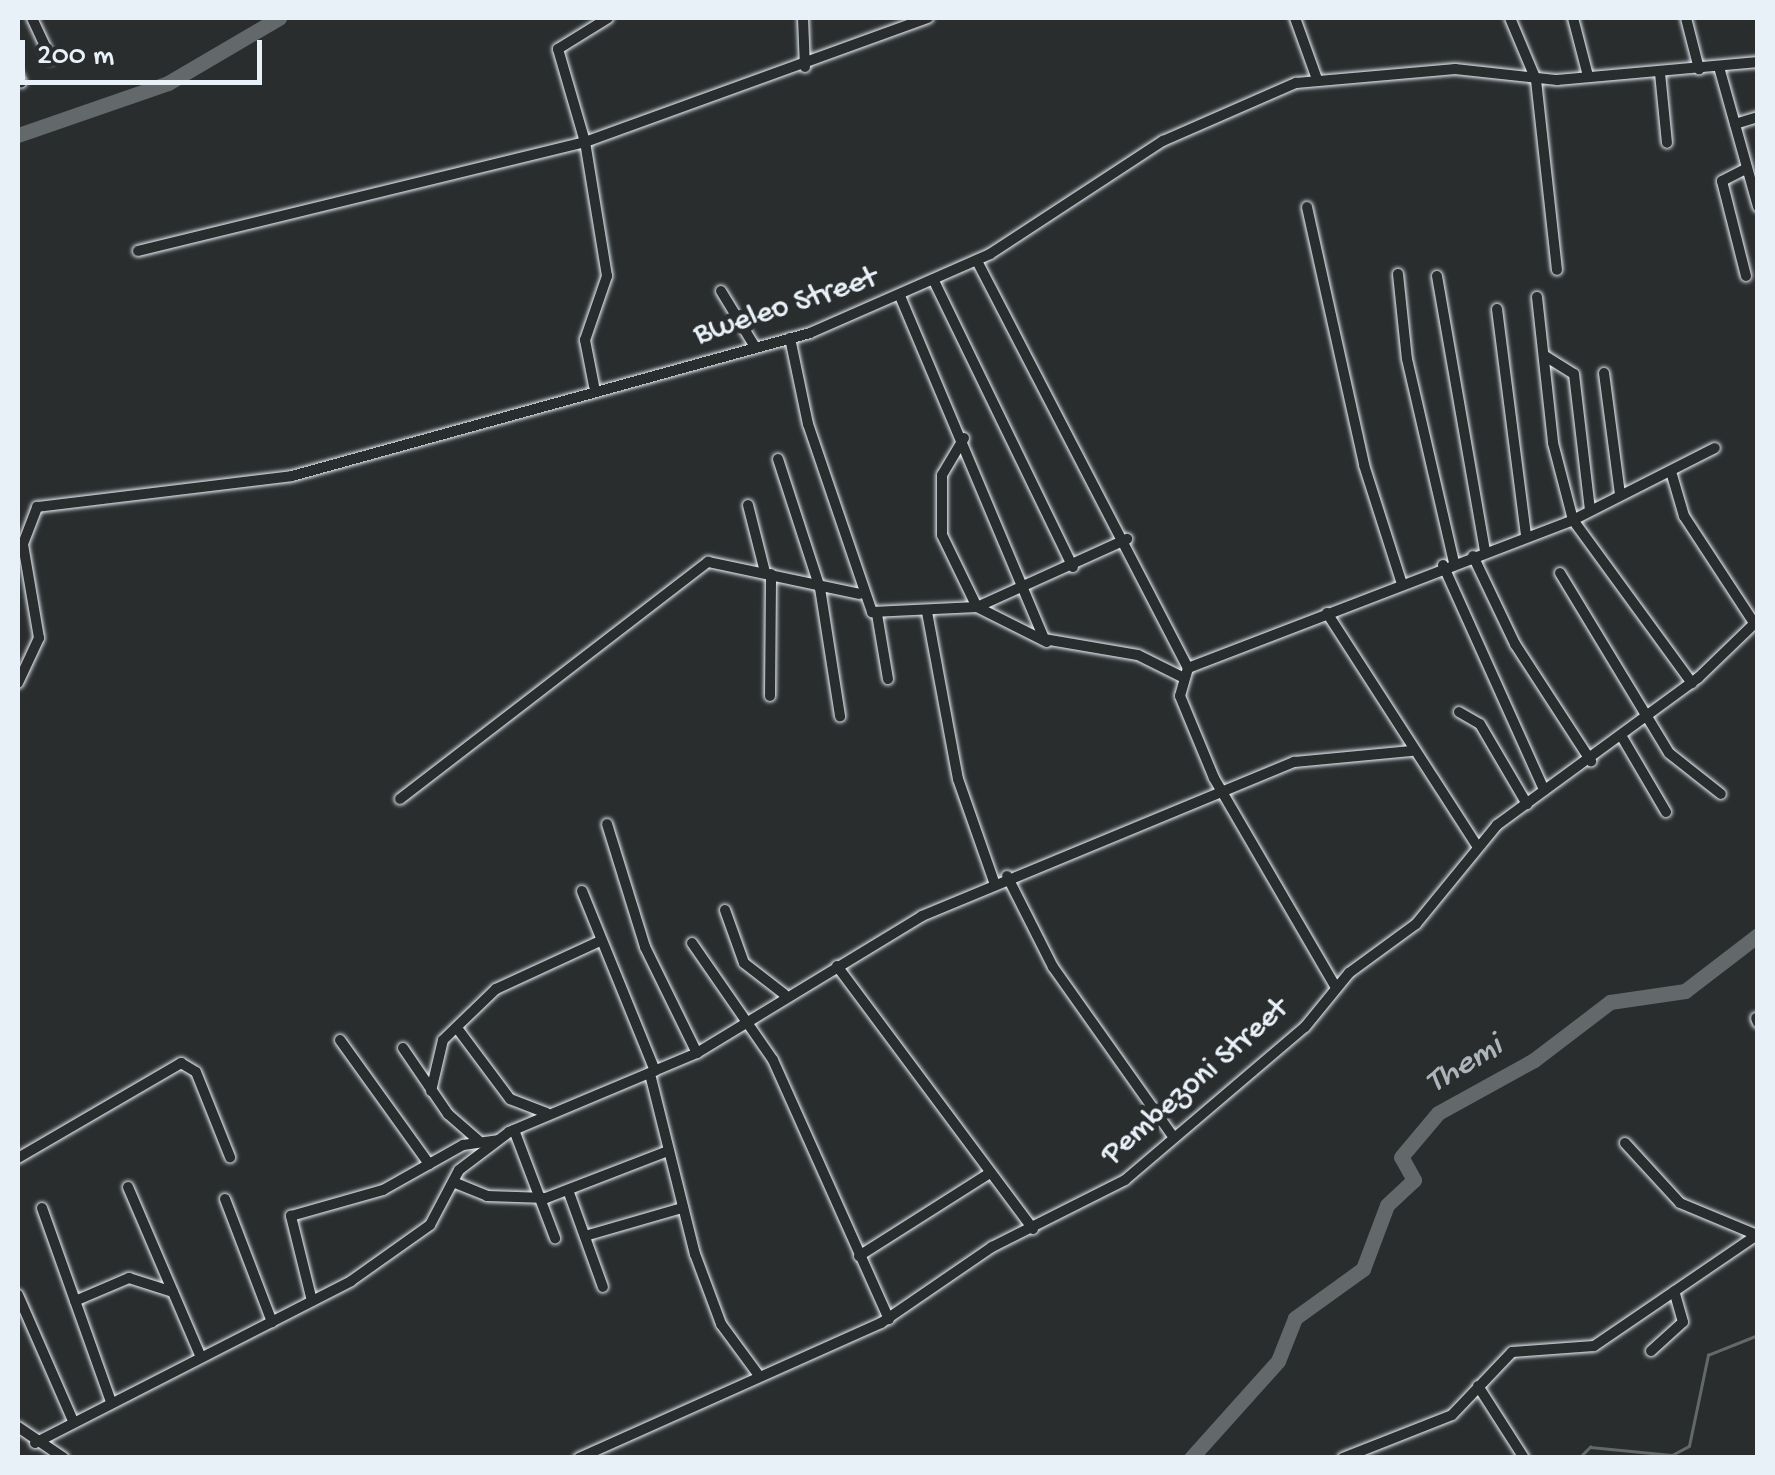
<!DOCTYPE html>
<html>
<head>
<meta charset="utf-8">
<style>
	body { margin:0 }
	#map { position:relative; width:1775px; height:1475px; overflow:hidden; background:#2a2d2e; font-family:"Gochi Hand",sans-serif }
	div>[style] { position:absolute }
	.stream>* { height:2.5px; margin:-1.25px; padding:0 1.25px; transform-origin:1.25px; border-radius:1.25px; background:#63686b }
	.river>* { height:15px; margin:-7.5px; padding:0 7.5px; transform-origin:7.5px; border-radius:7.5px; background:#63686b }
	.roads { filter:drop-shadow(0 0 2px #e8f1f8) drop-shadow(0 0 2px #e8f1f8) }
	.minor>* { height:10px; margin:-5px; padding:0 5px; transform-origin:5px; border-radius:5px; background:#2a2d2e }
	span { translate:-50% -50%; white-space:nowrap; text-align:center; line-height:1.15; -webkit-text-stroke:10px #2a2d2e; paint-order:stroke }
	.street-label { font-size:32px; color:#e8f1f8 }
	.water-label { font-size:35px; color:#acb3b9; font-style:italic }
	.frame { position:absolute; inset:0; border:20px solid #e8f1f8; pointer-events:none }
	.scale { position:absolute; left:20px; top:40px; width:242px; height:45px; box-sizing:border-box; border:5px solid #e8f1f8; border-top:0; padding-left:12px; font-size:30px; line-height:35px; white-space:nowrap; color:#e8f1f8; -webkit-text-stroke:8px #2a2d2e; paint-order:stroke }
</style>
</head>
<body>
<div id="map">
	<div class="stream">
		<i style="left:1579px;top:1458px;width:16px;rotate:-45deg"></i>
		<i style="left:1590px;top:1447px;width:82px;rotate:5.6deg"></i>
		<i style="left:1672px;top:1455px;width:19px;rotate:-28deg"></i>
		<i style="left:1689px;top:1446px;width:93px;rotate:-78.2deg"></i>
		<i style="left:1708px;top:1355px;width:54px;rotate:-21.8deg"></i>
	</div>
	<div class="river">
		<i style="left:18px;top:135px;width:159px;rotate:-19.1deg"></i>
		<i style="left:168px;top:83px;width:129px;rotate:-30.4deg"></i>
		<i style="left:1191px;top:1458px;width:130px;rotate:-48.1deg"></i>
		<i style="left:1278px;top:1361px;width:46px;rotate:-68.4deg"></i>
		<i style="left:1295px;top:1318px;width:84px;rotate:-35.8deg"></i>
		<i style="left:1363px;top:1269px;width:68px;rotate:-69.4deg"></i>
		<i style="left:1387px;top:1205px;width:37px;rotate:-43deg"></i>
		<i style="left:1414px;top:1180px;width:26px;rotate:-119deg"></i>
		<i style="left:1401px;top:1157px;width:57px;rotate:-49.9deg"></i>
		<i style="left:1438px;top:1113px;width:110px;rotate:-28.9deg"></i>
		<i style="left:1534px;top:1060px;width:96px;rotate:-37.3deg"></i>
		<i style="left:1610px;top:1002px;width:76px;rotate:-8.3deg"></i>
		<i style="left:1685px;top:991px;width:92px;rotate:-37.5deg"></i>
	</div>
	<div class="roads">
		<div class="minor">
			<i style="left:32px;top:18px;width:45px;rotate:65.1deg"></i>
			<i style="left:803px;top:18px;width:49px;rotate:87.7deg"></i>
			<i style="left:1295px;top:18px;width:65px;rotate:70.2deg"></i>
			<i style="left:1510px;top:18px;width:67px;rotate:67.2deg"></i>
			<i style="left:1536px;top:80px;width:191px;rotate:83.7deg"></i>
			<i style="left:1573px;top:18px;width:60px;rotate:75.5deg"></i>
			<i style="left:1686px;top:18px;width:53px;rotate:75.7deg"></i>
			<i style="left:1719px;top:67px;width:145px;rotate:74.4deg"></i>
			<i style="left:1660px;top:73px;width:70px;rotate:84.3deg"></i>
			<i style="left:18px;top:75px;width:8px;rotate:67deg"></i>
			<i style="left:1735px;top:124px;width:24px;rotate:-17deg"></i>
			<i style="left:1307px;top:207px;width:264px;rotate:77.5deg"></i>
			<i style="left:1364px;top:465px;width:122px;rotate:72.3deg"></i>
			<i style="left:138px;top:251px;width:460px;rotate:-13.7deg"></i>
			<i style="left:585px;top:142px;width:97px;rotate:-106.2deg"></i>
			<i style="left:558px;top:49px;width:59px;rotate:-31.8deg"></i>
			<i style="left:977px;top:261px;width:458px;rotate:62.6deg"></i>
			<i style="left:1188px;top:668px;width:29px;rotate:106deg"></i>
			<i style="left:1180px;top:696px;width:89px;rotate:67.5deg"></i>
			<i style="left:1214px;top:778px;width:241px;rotate:59.8deg"></i>
			<i style="left:1398px;top:274px;width:85px;rotate:84deg"></i>
			<i style="left:1407px;top:359px;width:208px;rotate:77deg"></i>
			<i style="left:1437px;top:276px;width:278px;rotate:80.1deg"></i>
			<i style="left:1746px;top:276px;width:98px;rotate:-104.2deg"></i>
			<i style="left:1722px;top:181px;width:28px;rotate:-27deg"></i>
			<i style="left:934px;top:281px;width:318px;rotate:64.1deg"></i>
			<i style="left:721px;top:291px;width:66px;rotate:58.7deg"></i>
			<i style="left:900px;top:296px;width:372px;rotate:67.2deg"></i>
			<i style="left:1044px;top:639px;width:95px;rotate:9.7deg"></i>
			<i style="left:1138px;top:655px;width:51px;rotate:26.6deg"></i>
			<i style="left:1537px;top:297px;width:147px;rotate:83.7deg"></i>
			<i style="left:1553px;top:443px;width:80px;rotate:75.4deg"></i>
			<i style="left:1573px;top:520px;width:202px;rotate:53.9deg"></i>
			<i style="left:1497px;top:309px;width:227px;rotate:82.7deg"></i>
			<i style="left:790px;top:338px;width:88px;rotate:78.2deg"></i>
			<i style="left:808px;top:424px;width:199px;rotate:71.2deg"></i>
			<i style="left:872px;top:612px;width:105px;rotate:-2.7deg"></i>
			<i style="left:977px;top:607px;width:165px;rotate:-24.4deg"></i>
			<i style="left:1545px;top:356px;width:34px;rotate:32deg"></i>
			<i style="left:1574px;top:374px;width:137px;rotate:83.3deg"></i>
			<i style="left:1604px;top:373px;width:123px;rotate:82.5deg"></i>
			<i style="left:594px;top:386px;width:47px;rotate:-101.1deg"></i>
			<i style="left:585px;top:340px;width:68px;rotate:-71deg"></i>
			<i style="left:607px;top:276px;width:136px;rotate:-99.3deg"></i>
			<i style="left:585px;top:142px;width:365px;rotate:-19.9deg"></i>
			<i style="left:964px;top:438px;width:43px;rotate:120.7deg"></i>
			<i style="left:942px;top:475px;width:60px;rotate:90deg"></i>
			<i style="left:942px;top:535px;width:80px;rotate:64.1deg"></i>
			<i style="left:977px;top:607px;width:78px;rotate:26.6deg"></i>
			<i style="left:778px;top:459px;width:136px;rotate:72deg"></i>
			<i style="left:820px;top:588px;width:130px;rotate:81.1deg"></i>
			<i style="left:1672px;top:475px;width:43px;rotate:73.7deg"></i>
			<i style="left:1684px;top:516px;width:128px;rotate:56.8deg"></i>
			<i style="left:748px;top:505px;width:69px;rotate:75.8deg"></i>
			<i style="left:1473px;top:556px;width:98px;rotate:64.5deg"></i>
			<i style="left:1515px;top:644px;width:140px;rotate:57deg"></i>
			<i style="left:1443px;top:565px;width:247px;rotate:65.8deg"></i>
			<i style="left:1560px;top:573px;width:210px;rotate:58.8deg"></i>
			<i style="left:1669px;top:753px;width:66px;rotate:38.3deg"></i>
			<i style="left:927px;top:612px;width:170px;rotate:79.5deg"></i>
			<i style="left:958px;top:779px;width:109px;rotate:70.7deg"></i>
			<i style="left:1327px;top:613px;width:277px;rotate:57.2deg"></i>
			<i style="left:877px;top:614px;width:66px;rotate:80.4deg"></i>
			<i style="left:1188px;top:668px;width:412px;rotate:-21deg"></i>
			<i style="left:1573px;top:520px;width:159px;rotate:-26.9deg"></i>
			<i style="left:18px;top:683px;width:50px;rotate:-65deg"></i>
			<i style="left:39px;top:638px;width:95px;rotate:-99.7deg"></i>
			<i style="left:23px;top:544px;width:40px;rotate:-69deg"></i>
			<i style="left:37px;top:507px;width:257px;rotate:-6.9deg"></i>
			<i style="left:292px;top:476px;width:537px;rotate:-15.43deg"></i>
			<i style="left:810px;top:333px;width:197px;rotate:-23.7deg"></i>
			<i style="left:990px;top:254px;width:207px;rotate:-33.2deg"></i>
			<i style="left:1163px;top:141px;width:145px;rotate:-23.6deg"></i>
			<i style="left:1296px;top:83px;width:160px;rotate:-5deg"></i>
			<i style="left:1455px;top:69px;width:103px;rotate:6.2deg"></i>
			<i style="left:1557px;top:80px;width:202px;rotate:-5.1deg"></i>
			<i style="left:770px;top:696px;width:122px;rotate:-89.5deg"></i>
			<i style="left:1459px;top:712px;width:24px;rotate:30deg"></i>
			<i style="left:1480px;top:724px;width:93px;rotate:59.6deg"></i>
			<i style="left:1622px;top:737px;width:87px;rotate:59.6deg"></i>
			<i style="left:400px;top:799px;width:389px;rotate:-37.6deg"></i>
			<i style="left:708px;top:562px;width:155px;rotate:11.9deg"></i>
			<i style="left:607px;top:824px;width:129px;rotate:72.8deg"></i>
			<i style="left:645px;top:947px;width:118px;rotate:63.9deg"></i>
			<i style="left:1007px;top:876px;width:102px;rotate:63.2deg"></i>
			<i style="left:1053px;top:967px;width:209px;rotate:54.7deg"></i>
			<i style="left:582px;top:891px;width:194px;rotate:67.9deg"></i>
			<i style="left:725px;top:910px;width:56px;rotate:70.3deg"></i>
			<i style="left:744px;top:963px;width:51px;rotate:37.8deg"></i>
			<i style="left:692px;top:943px;width:142px;rotate:55.3deg"></i>
			<i style="left:773px;top:1060px;width:284px;rotate:65.9deg"></i>
			<i style="left:837px;top:966px;width:328px;rotate:53.3deg"></i>
			<i style="left:1756px;top:1018px;width:5px;rotate:68deg"></i>
			<i style="left:457px;top:1028px;width:89px;rotate:53.3deg"></i>
			<i style="left:510px;top:1099px;width:39px;rotate:21deg"></i>
			<i style="left:340px;top:1040px;width:153px;rotate:54.3deg"></i>
			<i style="left:403px;top:1048px;width:80px;rotate:55.7deg"></i>
			<i style="left:448px;top:1114px;width:40px;rotate:41deg"></i>
			<i style="left:650px;top:1074px;width:186px;rotate:76deg"></i>
			<i style="left:695px;top:1254px;width:75px;rotate:69.6deg"></i>
			<i style="left:721px;top:1324px;width:61px;rotate:53.7deg"></i>
			<i style="left:431px;top:1091px;width:52px;rotate:-76.8deg"></i>
			<i style="left:443px;top:1040px;width:74px;rotate:-43.9deg"></i>
			<i style="left:496px;top:989px;width:115px;rotate:-24.8deg"></i>
			<i style="left:514px;top:1130px;width:116px;rotate:69.2deg"></i>
			<i style="left:1625px;top:1143px;width:81px;rotate:47.5deg"></i>
			<i style="left:1680px;top:1203px;width:83px;rotate:22.6deg"></i>
			<i style="left:18px;top:1158px;width:189px;rotate:-30.2deg"></i>
			<i style="left:181px;top:1063px;width:17px;rotate:31deg"></i>
			<i style="left:196px;top:1072px;width:92px;rotate:68.2deg"></i>
			<i style="left:453px;top:1182px;width:37px;rotate:22deg"></i>
			<i style="left:487px;top:1196px;width:59px;rotate:1.9deg"></i>
			<i style="left:546px;top:1198px;width:131px;rotate:-21.1deg"></i>
			<i style="left:128px;top:1187px;width:183px;rotate:66.8deg"></i>
			<i style="left:568px;top:1190px;width:103px;rotate:70.2deg"></i>
			<i style="left:225px;top:1199px;width:132px;rotate:69.1deg"></i>
			<i style="left:42px;top:1208px;width:203px;rotate:70.4deg"></i>
			<i style="left:585px;top:1236px;width:101px;rotate:-16.1deg"></i>
			<i style="left:859px;top:1256px;width:155px;rotate:-32.4deg"></i>
			<i style="left:18px;top:1295px;width:137px;rotate:66.4deg"></i>
			<i style="left:75px;top:1301px;width:59px;rotate:-23.1deg"></i>
			<i style="left:129px;top:1278px;width:46px;rotate:17.7deg"></i>
			<i style="left:312px;top:1301px;width:88px;rotate:-103.9deg"></i>
			<i style="left:291px;top:1216px;width:96px;rotate:-15.8deg"></i>
			<i style="left:383px;top:1190px;width:92px;rotate:-29.4deg"></i>
			<i style="left:463px;top:1145px;width:35px;rotate:-8deg"></i>
			<i style="left:1651px;top:1351px;width:43px;rotate:-42.2deg"></i>
			<i style="left:1683px;top:1322px;width:32px;rotate:-106deg"></i>
			<i style="left:1478px;top:1386px;width:85px;rotate:57.4deg"></i>
			<i style="left:18px;top:1427px;width:55px;rotate:34deg"></i>
			<i style="left:35px;top:1443px;width:355px;rotate:-27.1deg"></i>
			<i style="left:351px;top:1281px;width:97px;rotate:-35.3deg"></i>
			<i style="left:430px;top:1225px;width:62px;rotate:-62.2deg"></i>
			<i style="left:459px;top:1170px;width:63px;rotate:-37.2deg"></i>
			<i style="left:509px;top:1132px;width:204px;rotate:-22.8deg"></i>
			<i style="left:697px;top:1053px;width:263px;rotate:-31.3deg"></i>
			<i style="left:922px;top:916px;width:403px;rotate:-22.5deg"></i>
			<i style="left:1294px;top:762px;width:118px;rotate:-5.4deg"></i>
			<i style="left:579px;top:1458px;width:331px;rotate:-24.1deg"></i>
			<i style="left:881px;top:1323px;width:135px;rotate:-34.4deg"></i>
			<i style="left:992px;top:1247px;width:149px;rotate:-26.7deg"></i>
			<i style="left:1125px;top:1180px;width:236px;rotate:-40.4deg"></i>
			<i style="left:1305px;top:1027px;width:70px;rotate:-50.8deg"></i>
			<i style="left:1349px;top:973px;width:83px;rotate:-36.2deg"></i>
			<i style="left:1416px;top:924px;width:128px;rotate:-50.7deg"></i>
			<i style="left:1497px;top:825px;width:249px;rotate:-36.2deg"></i>
			<i style="left:1698px;top:678px;width:83px;rotate:-44deg"></i>
			<i style="left:1343px;top:1458px;width:117px;rotate:-21.5deg"></i>
			<i style="left:1452px;top:1415px;width:87px;rotate:-46.4deg"></i>
			<i style="left:1512px;top:1352px;width:82px;rotate:-4.2deg"></i>
			<i style="left:1594px;top:1346px;width:199px;rotate:-34.3deg"></i>
		</div>
	</div>
	<div class="street-label">
		<span style="left:786px;top:308px;rotate:-18deg">Bweleo Street</span>
		<span style="left:1196px;top:1083px;rotate:-41deg">Pembezoni Street</span>
	</div>
	<div class="water-label">
		<span style="left:1465px;top:1066px;rotate:-31deg">Themi</span>
	</div>
	<div class="frame"></div>
	<div class="scale">200 m</div>
</div>
</body>
</html>
